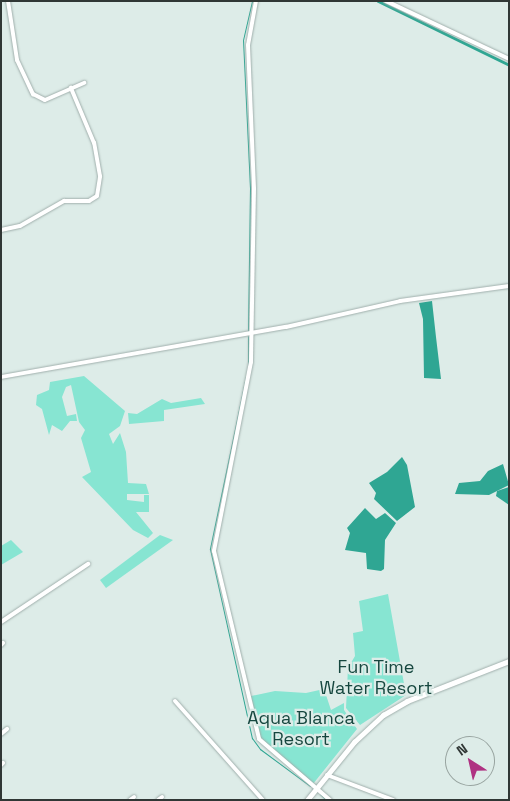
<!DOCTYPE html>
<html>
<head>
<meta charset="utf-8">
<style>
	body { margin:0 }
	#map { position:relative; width:510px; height:801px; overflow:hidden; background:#ddece8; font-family:"Space Grotesk",sans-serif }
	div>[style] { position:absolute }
	.green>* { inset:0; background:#87e5d2 }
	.water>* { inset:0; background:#2fa693 }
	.stream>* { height:1px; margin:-0.5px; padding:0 0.5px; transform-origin:0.5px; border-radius:0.5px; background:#2fa693 }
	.canal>* { height:3px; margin:-1.5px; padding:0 1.5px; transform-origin:1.5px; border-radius:1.5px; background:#2fa693 }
	.roads { filter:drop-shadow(0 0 1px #a0afac) drop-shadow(0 0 1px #a0afac) }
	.minor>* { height:4px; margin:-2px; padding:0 2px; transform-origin:2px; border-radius:2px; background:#fff }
	.major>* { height:5px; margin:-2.5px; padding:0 2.5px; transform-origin:2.5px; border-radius:2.5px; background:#fff }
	span { translate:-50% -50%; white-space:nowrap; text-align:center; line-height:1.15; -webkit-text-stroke:4.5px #ddece8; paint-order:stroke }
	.park-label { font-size:18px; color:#16473f }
	.frame { position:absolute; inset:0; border:2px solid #303735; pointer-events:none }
	.north { position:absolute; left:445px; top:736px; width:50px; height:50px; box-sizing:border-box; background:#ddece8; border:1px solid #98a4a0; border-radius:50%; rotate:325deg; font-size:14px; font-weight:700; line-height:20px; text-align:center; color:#303735 }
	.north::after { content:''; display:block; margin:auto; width:18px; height:22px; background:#af3282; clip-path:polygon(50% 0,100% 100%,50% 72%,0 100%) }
</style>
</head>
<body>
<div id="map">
	<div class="green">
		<i style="clip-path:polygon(84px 376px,125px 411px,120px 426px,109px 434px,113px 444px,120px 433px,126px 452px,128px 483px,146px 484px,149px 494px,127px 494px,127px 500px,144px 502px,144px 495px,149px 495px,149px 512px,136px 512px,153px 533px,148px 538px,133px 530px,82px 477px,91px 472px,81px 438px,85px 430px,79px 422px,71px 385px,66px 387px,62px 397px,67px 416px,76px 414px,77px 421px,70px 421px,62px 431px,52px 425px,49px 435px,42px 409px,36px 405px,37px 395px,49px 390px,50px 382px)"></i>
		<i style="clip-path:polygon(201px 398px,205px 404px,164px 410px,164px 421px,129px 424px,128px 413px,137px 414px,162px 399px,171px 403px)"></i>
		<i style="clip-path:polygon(160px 535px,173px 540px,106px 588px,100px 580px)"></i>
		<i style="clip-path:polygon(11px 540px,23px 552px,1px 565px,1px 546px)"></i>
		<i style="clip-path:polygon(388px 594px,406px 695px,360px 725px,346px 708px,348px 668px,355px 656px,353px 633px,363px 631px,359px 601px)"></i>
		<i style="clip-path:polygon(324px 689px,331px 710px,344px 703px,344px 710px,357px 729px,313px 784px,261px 740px,251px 696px,275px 691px,306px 693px)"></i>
	</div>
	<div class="water">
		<i style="clip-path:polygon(432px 301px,436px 337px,441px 379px,424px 378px,423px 319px,419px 303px)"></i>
		<i style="clip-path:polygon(402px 457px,407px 465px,415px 507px,397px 521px,374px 499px,376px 493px,369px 483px,387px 472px)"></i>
		<i style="clip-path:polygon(503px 464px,509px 485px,489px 495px,455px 494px,459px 483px,480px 481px,488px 471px)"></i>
		<i style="clip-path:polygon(509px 487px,509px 505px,496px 496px,497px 491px)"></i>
		<i style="clip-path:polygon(365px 508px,376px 519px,385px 513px,396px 523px,385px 540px,384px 569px,381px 571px,367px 569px,366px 553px,345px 550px,350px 533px,347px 528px)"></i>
	</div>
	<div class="stream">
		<i style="left:248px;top:332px;width:144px;rotate:-89.2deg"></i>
		<i style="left:250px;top:188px;width:148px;rotate:-92.7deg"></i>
		<i style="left:243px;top:40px;width:40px;rotate:-77deg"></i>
		<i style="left:248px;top:369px;width:33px;rotate:-90deg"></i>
		<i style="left:246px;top:376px;width:177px;rotate:101.8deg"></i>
		<i style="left:210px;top:549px;width:194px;rotate:77.5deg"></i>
		<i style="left:252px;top:738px;width:14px;rotate:54deg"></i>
		<i style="left:260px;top:749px;width:62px;rotate:36.5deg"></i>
		<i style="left:320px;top:794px;width:6px;rotate:45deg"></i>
	</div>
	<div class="canal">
		<i style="left:378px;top:1px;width:146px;rotate:26deg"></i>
	</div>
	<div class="roads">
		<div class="minor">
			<i style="left:8px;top:1px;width:60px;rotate:81.3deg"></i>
			<i style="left:17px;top:60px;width:38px;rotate:65deg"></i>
			<i style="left:33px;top:94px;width:13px;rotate:27deg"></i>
			<i style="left:45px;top:100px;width:43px;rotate:-23.6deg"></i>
			<i style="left:256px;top:1px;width:45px;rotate:100.3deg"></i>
			<i style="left:248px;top:45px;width:144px;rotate:87.6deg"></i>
			<i style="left:254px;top:189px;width:173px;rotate:91deg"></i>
			<i style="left:251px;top:362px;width:193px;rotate:101.1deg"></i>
			<i style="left:214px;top:551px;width:193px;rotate:76.5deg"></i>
			<i style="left:259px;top:739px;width:94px;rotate:40.7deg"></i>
			<i style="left:386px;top:1px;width:136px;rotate:25.2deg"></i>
			<i style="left:1px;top:230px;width:19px;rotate:-12deg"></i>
			<i style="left:20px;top:226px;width:51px;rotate:-29.6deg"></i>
			<i style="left:64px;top:201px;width:25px"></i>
			<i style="left:89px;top:201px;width:9px;rotate:-32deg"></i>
			<i style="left:97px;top:196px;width:20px;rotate:-81deg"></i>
			<i style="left:100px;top:176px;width:34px;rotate:-100deg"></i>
			<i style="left:94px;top:143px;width:60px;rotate:-112.7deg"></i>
			<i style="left:1px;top:377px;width:289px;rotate:-10deg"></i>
			<i style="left:286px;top:327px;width:117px;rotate:-12.8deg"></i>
			<i style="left:400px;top:301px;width:110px;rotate:-7.8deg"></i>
			<i style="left:1px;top:622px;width:105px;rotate:-33.7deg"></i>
			<i style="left:1px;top:645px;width:3px;rotate:-45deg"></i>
			<i style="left:175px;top:701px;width:132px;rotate:48.4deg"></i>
			<i style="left:1px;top:734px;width:8px;rotate:-40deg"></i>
			<i style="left:1px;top:765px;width:3px;rotate:-45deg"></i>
			<i style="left:327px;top:775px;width:71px;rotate:20.7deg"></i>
			<i style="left:130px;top:800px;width:5px;rotate:-37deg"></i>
			<i style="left:158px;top:800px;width:5px;rotate:-37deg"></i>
		</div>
		<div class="major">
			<i style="left:307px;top:800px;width:75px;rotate:-51deg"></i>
			<i style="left:354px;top:742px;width:40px;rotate:-43deg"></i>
			<i style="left:383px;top:715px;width:28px;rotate:-30deg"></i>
			<i style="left:407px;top:701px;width:110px;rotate:-21.4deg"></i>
		</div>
	</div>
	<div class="park-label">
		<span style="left:376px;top:678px">Fun Time<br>Water Resort</span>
		<span style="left:301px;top:729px">Aqua Blanca<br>Resort</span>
	</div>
	<div class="frame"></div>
	<div class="north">N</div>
</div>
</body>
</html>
